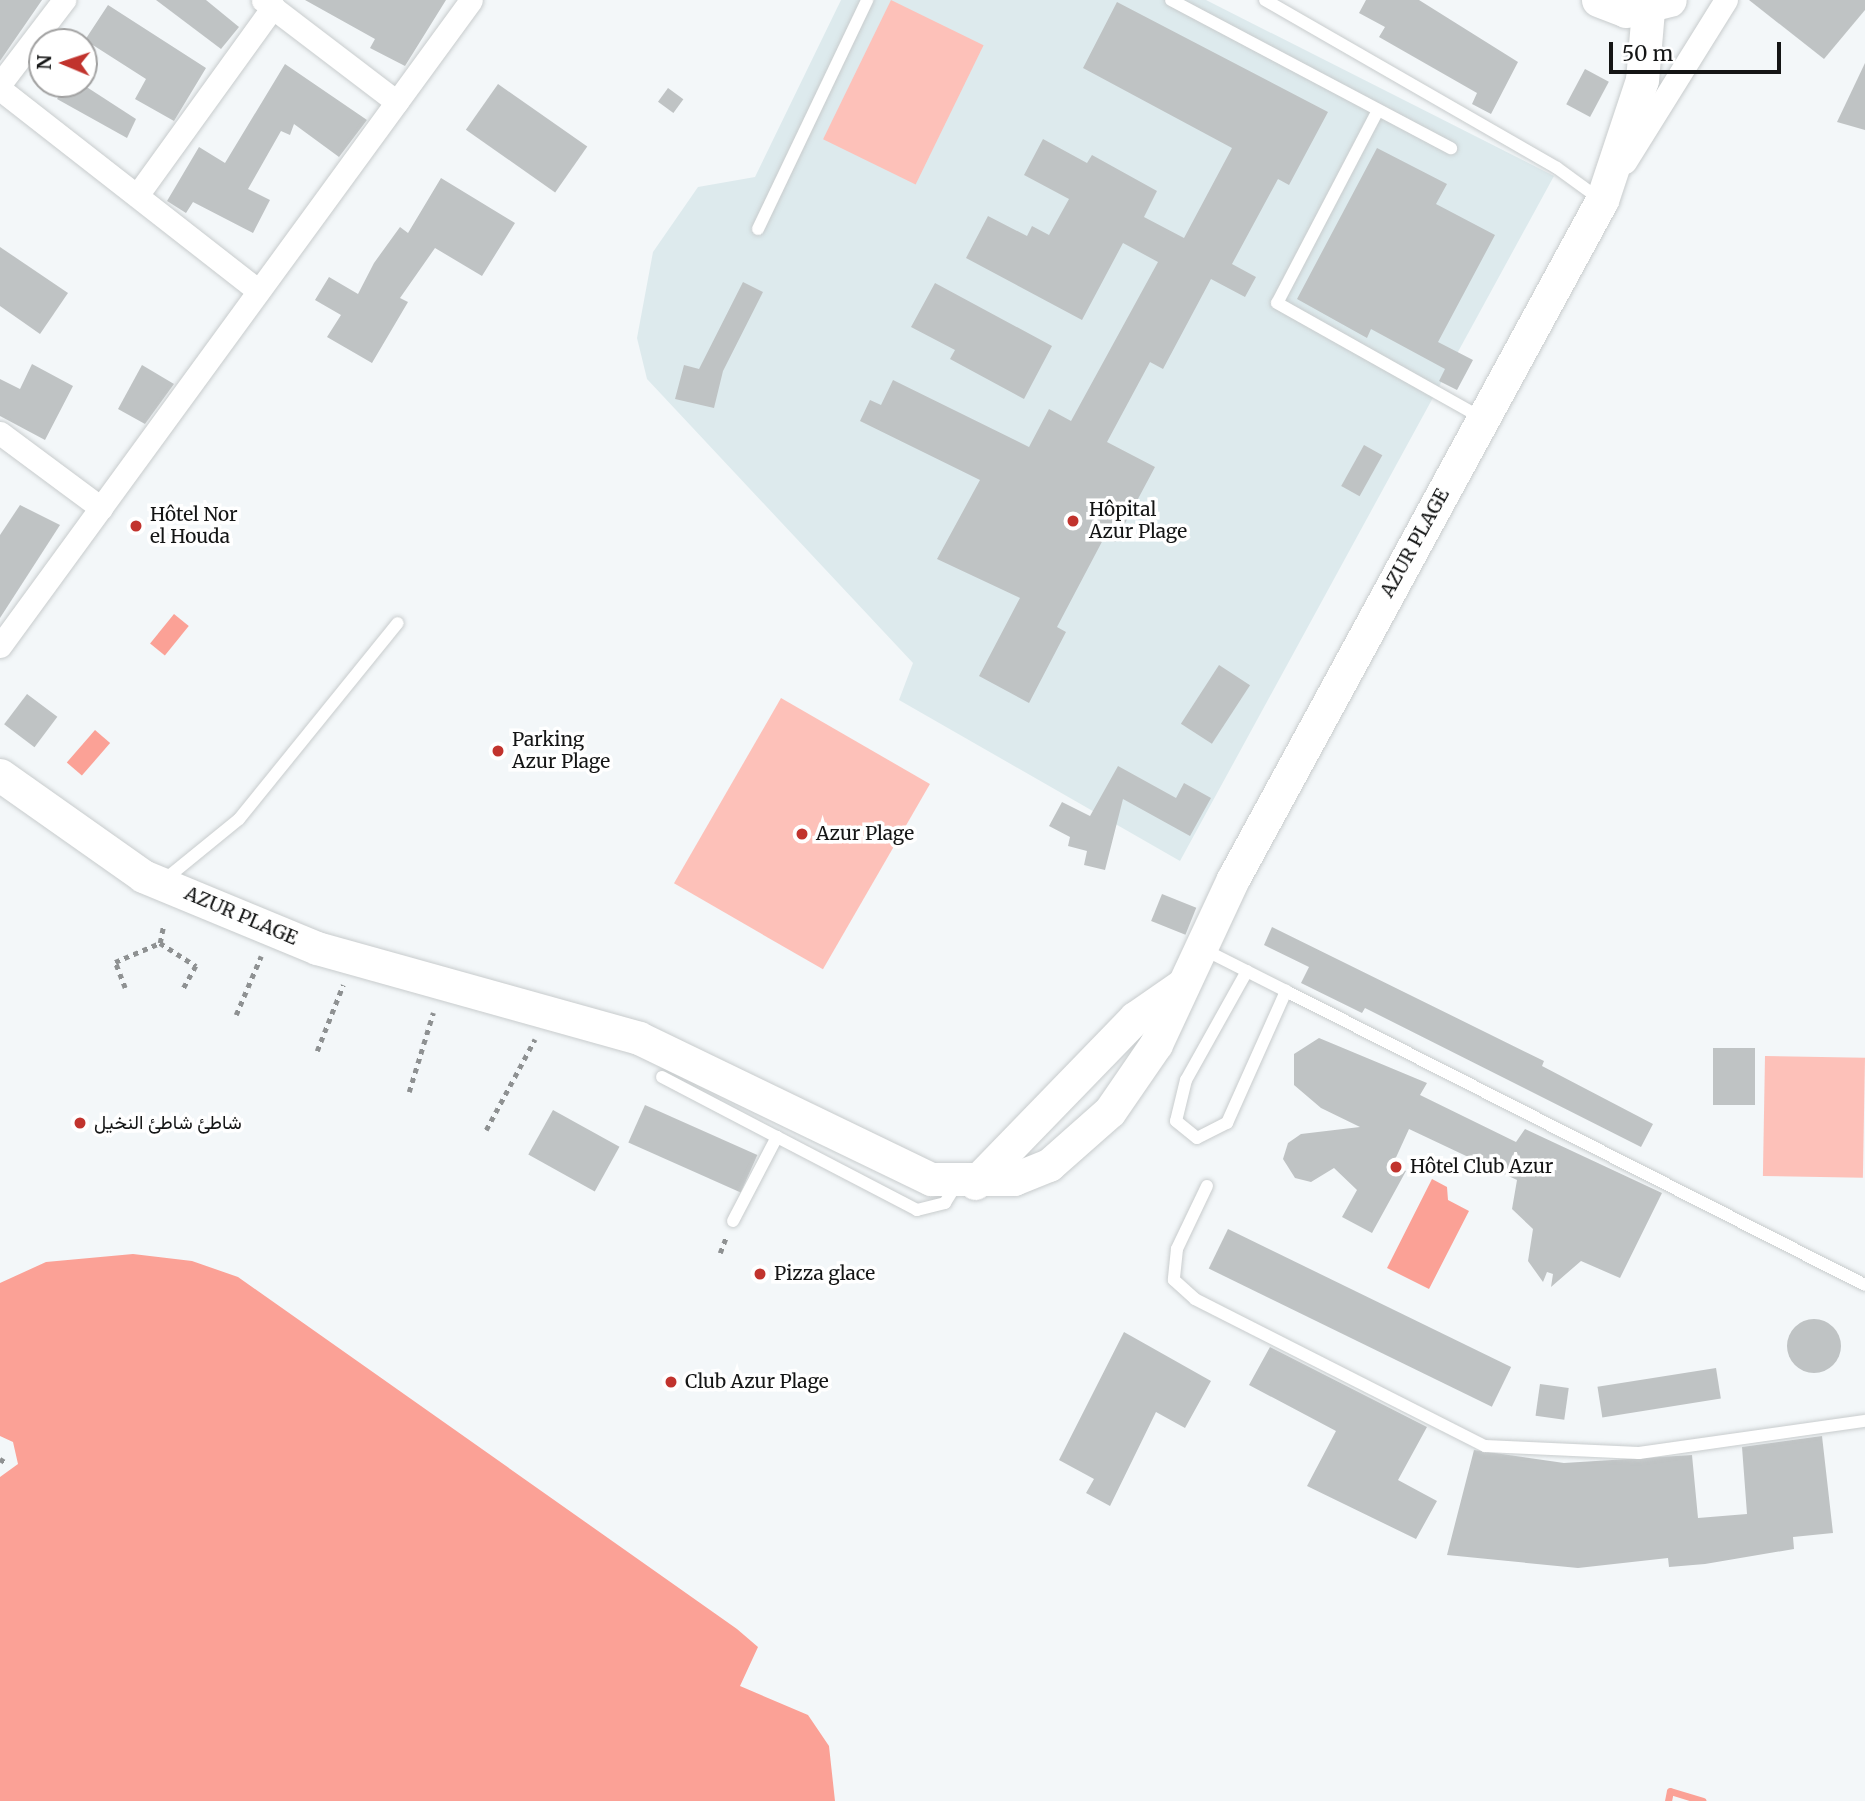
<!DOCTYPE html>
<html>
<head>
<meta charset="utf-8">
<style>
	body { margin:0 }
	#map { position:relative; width:1865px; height:1801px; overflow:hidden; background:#f3f7f9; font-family:Merriweather,Vazirmatn,serif }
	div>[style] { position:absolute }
	.built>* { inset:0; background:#ddeaed }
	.green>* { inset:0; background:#fdc1b9; transform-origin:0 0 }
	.water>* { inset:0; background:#fba196; transform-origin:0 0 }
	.stream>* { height:7px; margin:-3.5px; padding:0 3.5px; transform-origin:3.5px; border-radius:3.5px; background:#fba196 }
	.building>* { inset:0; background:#bfc3c4; transform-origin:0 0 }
	.round { border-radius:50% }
	.path>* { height:4.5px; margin-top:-2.25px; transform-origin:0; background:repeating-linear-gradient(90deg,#8e9192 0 5px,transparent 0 10px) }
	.roads { filter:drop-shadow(0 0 2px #c8cccd) drop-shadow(0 0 2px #c8cccd) }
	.lane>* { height:12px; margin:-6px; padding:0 6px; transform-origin:6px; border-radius:6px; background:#fff }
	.street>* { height:23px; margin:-11.5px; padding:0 11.5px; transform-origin:11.5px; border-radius:11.5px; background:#fff }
	.secondary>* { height:33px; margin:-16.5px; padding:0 16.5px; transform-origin:16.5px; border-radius:16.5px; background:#fff }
	.dots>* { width:19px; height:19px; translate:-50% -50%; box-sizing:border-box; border:4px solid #fff; border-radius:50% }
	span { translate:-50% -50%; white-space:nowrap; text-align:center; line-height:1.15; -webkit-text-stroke:7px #fff; paint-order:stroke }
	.poi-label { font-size:19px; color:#141515 }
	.left { translate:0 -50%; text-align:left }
	.street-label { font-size:19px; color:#141515 }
	.north { position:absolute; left:28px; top:28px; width:70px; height:70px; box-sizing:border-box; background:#fff; border:2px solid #a1a1a1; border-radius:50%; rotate:272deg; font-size:19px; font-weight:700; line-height:28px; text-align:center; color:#141515 }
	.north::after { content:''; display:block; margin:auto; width:24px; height:32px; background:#c1332d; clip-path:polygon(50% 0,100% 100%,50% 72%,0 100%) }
	.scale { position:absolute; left:1609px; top:42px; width:172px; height:32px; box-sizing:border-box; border:4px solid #141515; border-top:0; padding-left:9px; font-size:21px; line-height:24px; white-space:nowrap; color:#141515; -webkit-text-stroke:5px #fff; paint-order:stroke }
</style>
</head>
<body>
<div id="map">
	<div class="built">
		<i style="clip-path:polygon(841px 0,1206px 0,1554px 176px,1180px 861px,899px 700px,913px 663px,647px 379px,637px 338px,653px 252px,698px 187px,755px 177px)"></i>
	</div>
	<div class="green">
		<i style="left:891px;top:0;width:103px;height:155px;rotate:26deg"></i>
		<i style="left:781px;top:698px;width:172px;height:214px;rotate:30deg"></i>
		<i style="left:1765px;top:1056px;width:100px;height:120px;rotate:1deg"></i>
	</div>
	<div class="water">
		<i style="left:174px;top:614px;width:19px;height:38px;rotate:39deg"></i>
		<i style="left:95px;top:730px;width:20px;height:43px;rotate:41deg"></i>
		<i style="clip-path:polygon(1432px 1179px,1447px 1187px,1448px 1200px,1469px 1211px,1429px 1289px,1387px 1268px)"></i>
		<i style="clip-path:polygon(133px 1254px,192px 1261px,238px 1277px,737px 1629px,758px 1647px,740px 1686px,808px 1715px,829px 1746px,835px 1801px,0 1801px,0 1477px,18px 1464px,13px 1442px,0 1436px,0 1283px,46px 1262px)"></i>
	</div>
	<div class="stream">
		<i style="left:1668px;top:1801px;width:10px;rotate:-79deg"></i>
		<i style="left:1670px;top:1791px;width:34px;rotate:17deg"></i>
	</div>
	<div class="building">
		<i style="clip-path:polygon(0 0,42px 0,0 61px)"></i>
		<i style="clip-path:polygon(156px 0,206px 0,239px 27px,221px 49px)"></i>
		<i style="clip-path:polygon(305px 0,446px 0,405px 66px,370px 48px,375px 39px)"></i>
		<i style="clip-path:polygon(1366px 0,1419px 0,1518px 62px,1491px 114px,1472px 104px,1477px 93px,1379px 37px,1385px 27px,1359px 13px)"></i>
		<i style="clip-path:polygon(1749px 0,1865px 0,1865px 10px,1824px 59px)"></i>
		<i style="clip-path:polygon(1117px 2px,1328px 112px,1289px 185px,1278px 179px,1232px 264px,1256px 277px,1245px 297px,1211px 279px,1163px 369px,1150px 362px,1107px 442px,1155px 467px,1115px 542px,1105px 536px,1057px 627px,1066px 632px,1029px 703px,979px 676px,1020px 598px,937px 559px,980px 480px,860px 421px,870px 400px,881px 405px,893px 380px,1029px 447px,1049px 409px,1071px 421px,1158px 262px,1123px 243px,1082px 320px,966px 258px,988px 216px,1027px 236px,1032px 226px,1049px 235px,1069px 199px,1024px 175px,1043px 139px,1087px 163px,1092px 155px,1157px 191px,1144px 217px,1184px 238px,1232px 148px,1083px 68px)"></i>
		<i style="clip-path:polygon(108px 5px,206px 68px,174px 121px,135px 99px,146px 79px,85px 40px)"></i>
		<i style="clip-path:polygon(1865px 63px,1865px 130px,1837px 122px)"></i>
		<i style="clip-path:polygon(285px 64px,367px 120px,339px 157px,294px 124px,290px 135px,281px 131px,248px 189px,270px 200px,253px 233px,193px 202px,186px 213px,167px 201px,199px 147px,225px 163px)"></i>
		<i style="left:1585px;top:69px;width:27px;height:40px;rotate:28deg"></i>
		<i style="clip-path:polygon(67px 84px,82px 84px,136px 119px,127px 138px,57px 99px)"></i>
		<i style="left:498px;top:84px;width:109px;height:56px;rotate:35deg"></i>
		<i style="left:668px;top:88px;width:19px;height:17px;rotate:36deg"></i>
		<i style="clip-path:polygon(1377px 148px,1447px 184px,1436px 204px,1495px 235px,1438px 342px,1473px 360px,1457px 390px,1439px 381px,1445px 369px,1371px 329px,1367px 338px,1297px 299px)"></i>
		<i style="clip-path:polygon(441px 178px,515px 223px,482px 276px,435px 248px,400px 298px,408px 302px,372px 363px,327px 337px,341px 315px,315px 300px,329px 277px,358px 294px,374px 263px,400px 227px,408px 233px)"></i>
		<i style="clip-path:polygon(0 247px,68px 293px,40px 334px,0 306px)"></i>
		<i style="clip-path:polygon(743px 282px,763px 292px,723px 371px,714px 408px,675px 399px,684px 365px,699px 369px)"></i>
		<i style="clip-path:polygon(935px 283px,1052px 346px,1024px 399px,950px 359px,955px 350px,911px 327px)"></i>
		<i style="clip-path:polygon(32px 364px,73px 386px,45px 440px,0 416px,0 379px,20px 389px)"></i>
		<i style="clip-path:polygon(142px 365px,174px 384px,145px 424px,118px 409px)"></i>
		<i style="left:1364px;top:445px;width:21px;height:47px;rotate:29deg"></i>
		<i style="clip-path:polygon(20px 505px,60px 525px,0 618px,0 535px)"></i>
		<i style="left:1219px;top:665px;width:37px;height:70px;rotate:33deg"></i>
		<i style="left:27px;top:694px;width:38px;height:38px;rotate:37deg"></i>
		<i style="clip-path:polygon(1118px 766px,1176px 798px,1184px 783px,1211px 798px,1190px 836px,1123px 799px,1105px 870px,1084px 865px,1087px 851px,1068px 846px,1070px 837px,1049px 826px,1062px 802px,1090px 816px)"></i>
		<i style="left:1162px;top:894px;width:37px;height:29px;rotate:22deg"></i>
		<i style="clip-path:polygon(1272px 927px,1544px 1061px,1542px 1066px,1653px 1124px,1641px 1147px,1365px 1008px,1362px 1013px,1301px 983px,1309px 967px,1264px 945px)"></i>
		<i style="clip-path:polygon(1319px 1038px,1427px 1083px,1420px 1095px,1516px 1142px,1525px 1129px,1662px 1193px,1620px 1278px,1581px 1261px,1551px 1287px,1553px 1274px,1547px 1272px,1543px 1282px,1528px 1261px,1533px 1229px,1512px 1209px,1517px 1180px,1409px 1129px,1393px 1164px,1406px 1171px,1372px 1233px,1342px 1217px,1357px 1190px,1334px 1168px,1311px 1182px,1295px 1178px,1283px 1159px,1288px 1143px,1301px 1134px,1360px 1127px,1321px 1108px,1294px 1085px,1294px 1054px)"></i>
		<i style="left:1713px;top:1048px;width:42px;height:57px"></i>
		<i style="left:645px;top:1105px;width:123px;height:41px;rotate:24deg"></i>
		<i style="left:553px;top:1110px;width:76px;height:51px;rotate:29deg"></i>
		<i style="left:1228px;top:1229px;width:315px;height:44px;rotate:26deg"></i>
		<i class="round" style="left:1787px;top:1319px;width:54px;height:54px"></i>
		<i style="clip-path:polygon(1124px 1332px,1211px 1381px,1185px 1428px,1156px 1412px,1110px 1506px,1086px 1493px,1094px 1479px,1059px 1460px)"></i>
		<i style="clip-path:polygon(1270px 1347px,1427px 1427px,1398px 1480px,1437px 1501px,1416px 1539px,1307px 1486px,1336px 1431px,1249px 1385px)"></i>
		<i style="left:1716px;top:1368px;width:31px;height:120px;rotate:81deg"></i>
		<i style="left:1540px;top:1384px;width:29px;height:32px;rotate:8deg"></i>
		<i style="clip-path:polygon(1822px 1436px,1833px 1533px,1793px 1537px,1794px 1549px,1705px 1564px,1669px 1567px,1668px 1558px,1578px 1568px,1447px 1555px,1474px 1450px,1564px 1463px,1692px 1455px,1698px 1518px,1747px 1514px,1742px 1447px)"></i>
	</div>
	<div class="path">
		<i style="left:160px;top:943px;width:43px;rotate:32.6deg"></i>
		<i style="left:196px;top:966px;width:29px;rotate:119deg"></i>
		<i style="left:125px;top:988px;width:28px;rotate:-111deg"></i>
		<i style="left:115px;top:962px;width:49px;rotate:-22.9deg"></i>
		<i style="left:160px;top:943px;width:16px;rotate:-79deg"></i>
		<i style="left:236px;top:1015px;width:64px;rotate:-67deg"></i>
		<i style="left:317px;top:1051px;width:71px;rotate:-68.5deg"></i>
		<i style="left:409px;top:1092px;width:83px;rotate:-73.1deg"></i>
		<i style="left:486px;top:1130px;width:103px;rotate:-61.7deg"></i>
		<i style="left:720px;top:1253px;width:19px;rotate:-69deg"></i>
		<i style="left:0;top:1459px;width:6px;rotate:31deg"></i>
	</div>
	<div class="roads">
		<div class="lane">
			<i style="left:1171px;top:0;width:317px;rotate:27.9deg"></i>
			<i style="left:1265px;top:0;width:337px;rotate:29.9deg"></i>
			<i style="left:1557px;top:168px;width:54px;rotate:36deg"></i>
			<i style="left:1376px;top:114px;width:213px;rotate:117.6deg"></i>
			<i style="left:1277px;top:303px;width:235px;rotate:29.3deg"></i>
			<i style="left:758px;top:229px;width:254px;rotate:-64.5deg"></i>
			<i style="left:163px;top:881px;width:98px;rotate:-39.2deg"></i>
			<i style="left:239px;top:819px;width:252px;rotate:-51deg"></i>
			<i style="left:1201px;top:948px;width:95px;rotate:26.8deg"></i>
			<i style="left:1247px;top:971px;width:125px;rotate:119.2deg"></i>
			<i style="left:1186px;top:1080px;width:42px;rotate:103.7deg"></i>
			<i style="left:1176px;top:1121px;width:27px;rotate:39deg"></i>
			<i style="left:1197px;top:1138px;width:34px;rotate:-27deg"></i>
			<i style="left:1227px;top:1123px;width:145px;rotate:-65.9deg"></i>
			<i style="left:1286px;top:991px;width:649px;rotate:26.92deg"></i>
			<i style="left:662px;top:1077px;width:130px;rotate:27.6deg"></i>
			<i style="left:1207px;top:1186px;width:70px;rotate:115.5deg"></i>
			<i style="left:1177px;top:1249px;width:31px;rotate:96deg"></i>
			<i style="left:1174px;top:1280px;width:28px;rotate:42deg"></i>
			<i style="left:1195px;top:1299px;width:325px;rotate:26.9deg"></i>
			<i style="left:1485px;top:1446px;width:154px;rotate:2.6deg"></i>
			<i style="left:1639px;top:1453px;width:228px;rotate:-8.1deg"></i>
			<i style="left:733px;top:1221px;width:95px;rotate:-62.4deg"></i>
			<i style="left:777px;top:1137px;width:158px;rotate:27.5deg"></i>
			<i style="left:917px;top:1210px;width:29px;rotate:-14deg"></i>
			<i style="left:945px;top:1203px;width:23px;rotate:-59deg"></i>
		</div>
		<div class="street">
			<i style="left:263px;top:0;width:168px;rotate:37.3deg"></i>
			<i style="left:0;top:84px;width:106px;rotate:-52.7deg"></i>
			<i style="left:0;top:89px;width:328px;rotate:38deg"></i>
			<i style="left:1625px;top:162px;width:191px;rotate:-58.1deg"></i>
			<i style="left:138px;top:194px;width:231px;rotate:-54.2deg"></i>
			<i style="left:0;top:433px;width:126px;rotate:36.6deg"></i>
			<i style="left:0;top:646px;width:799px;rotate:-53.9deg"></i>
		</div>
		<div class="secondary">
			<i style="left:1598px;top:0;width:30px;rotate:21deg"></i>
			<i style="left:1626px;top:11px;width:45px;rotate:-14deg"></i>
			<i style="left:0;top:775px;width:175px;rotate:35.2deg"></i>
			<i style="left:143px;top:876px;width:188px;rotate:22.5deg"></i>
			<i style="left:317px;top:948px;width:334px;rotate:15.6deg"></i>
			<i style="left:639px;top:1038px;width:324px;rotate:25.8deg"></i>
			<i style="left:931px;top:1179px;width:83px"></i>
			<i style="left:1014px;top:1179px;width:38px;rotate:-22deg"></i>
			<i style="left:1049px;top:1165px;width:81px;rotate:-41.5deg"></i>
			<i style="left:1110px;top:1111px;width:81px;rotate:-55.5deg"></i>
			<i style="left:1156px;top:1044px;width:182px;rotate:-65deg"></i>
			<i style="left:1233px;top:879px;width:773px;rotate:-61.48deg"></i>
			<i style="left:1602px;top:200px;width:126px;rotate:-71.6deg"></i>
			<i style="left:1642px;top:80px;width:70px;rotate:-85.1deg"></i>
			<i style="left:975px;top:1183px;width:230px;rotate:-45.9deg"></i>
			<i style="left:1135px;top:1018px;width:56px;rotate:-34.8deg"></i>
		</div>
	</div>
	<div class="dots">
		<i style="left:1073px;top:521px;background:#c1332d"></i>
		<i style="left:136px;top:526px;background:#c1332d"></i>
		<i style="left:498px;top:751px;background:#c1332d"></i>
		<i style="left:802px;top:834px;background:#c1332d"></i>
		<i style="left:80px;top:1123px;background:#c1332d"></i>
		<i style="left:1396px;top:1167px;background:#c1332d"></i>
		<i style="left:760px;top:1274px;background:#c1332d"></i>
		<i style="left:671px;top:1382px;background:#c1332d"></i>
	</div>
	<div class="poi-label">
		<span class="left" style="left:1089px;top:521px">Hôpital<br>Azur Plage</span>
		<span class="left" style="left:150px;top:526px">Hôtel Nor<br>el Houda</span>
		<span class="left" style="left:512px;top:751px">Parking<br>Azur Plage</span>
		<span class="left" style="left:816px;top:834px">Azur Plage</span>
		<span class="left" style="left:94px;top:1123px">شاطئ شاطئ النخيل</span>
		<span class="left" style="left:1410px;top:1167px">Hôtel Club Azur</span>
		<span class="left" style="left:774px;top:1274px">Pizza glace</span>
		<span class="left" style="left:685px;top:1382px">Club Azur Plage</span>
	</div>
	<div class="street-label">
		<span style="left:1415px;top:543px;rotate:-61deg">AZUR PLAGE</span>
		<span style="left:241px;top:916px;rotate:23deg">AZUR PLAGE</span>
	</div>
	<div class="north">N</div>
	<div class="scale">50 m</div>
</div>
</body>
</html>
